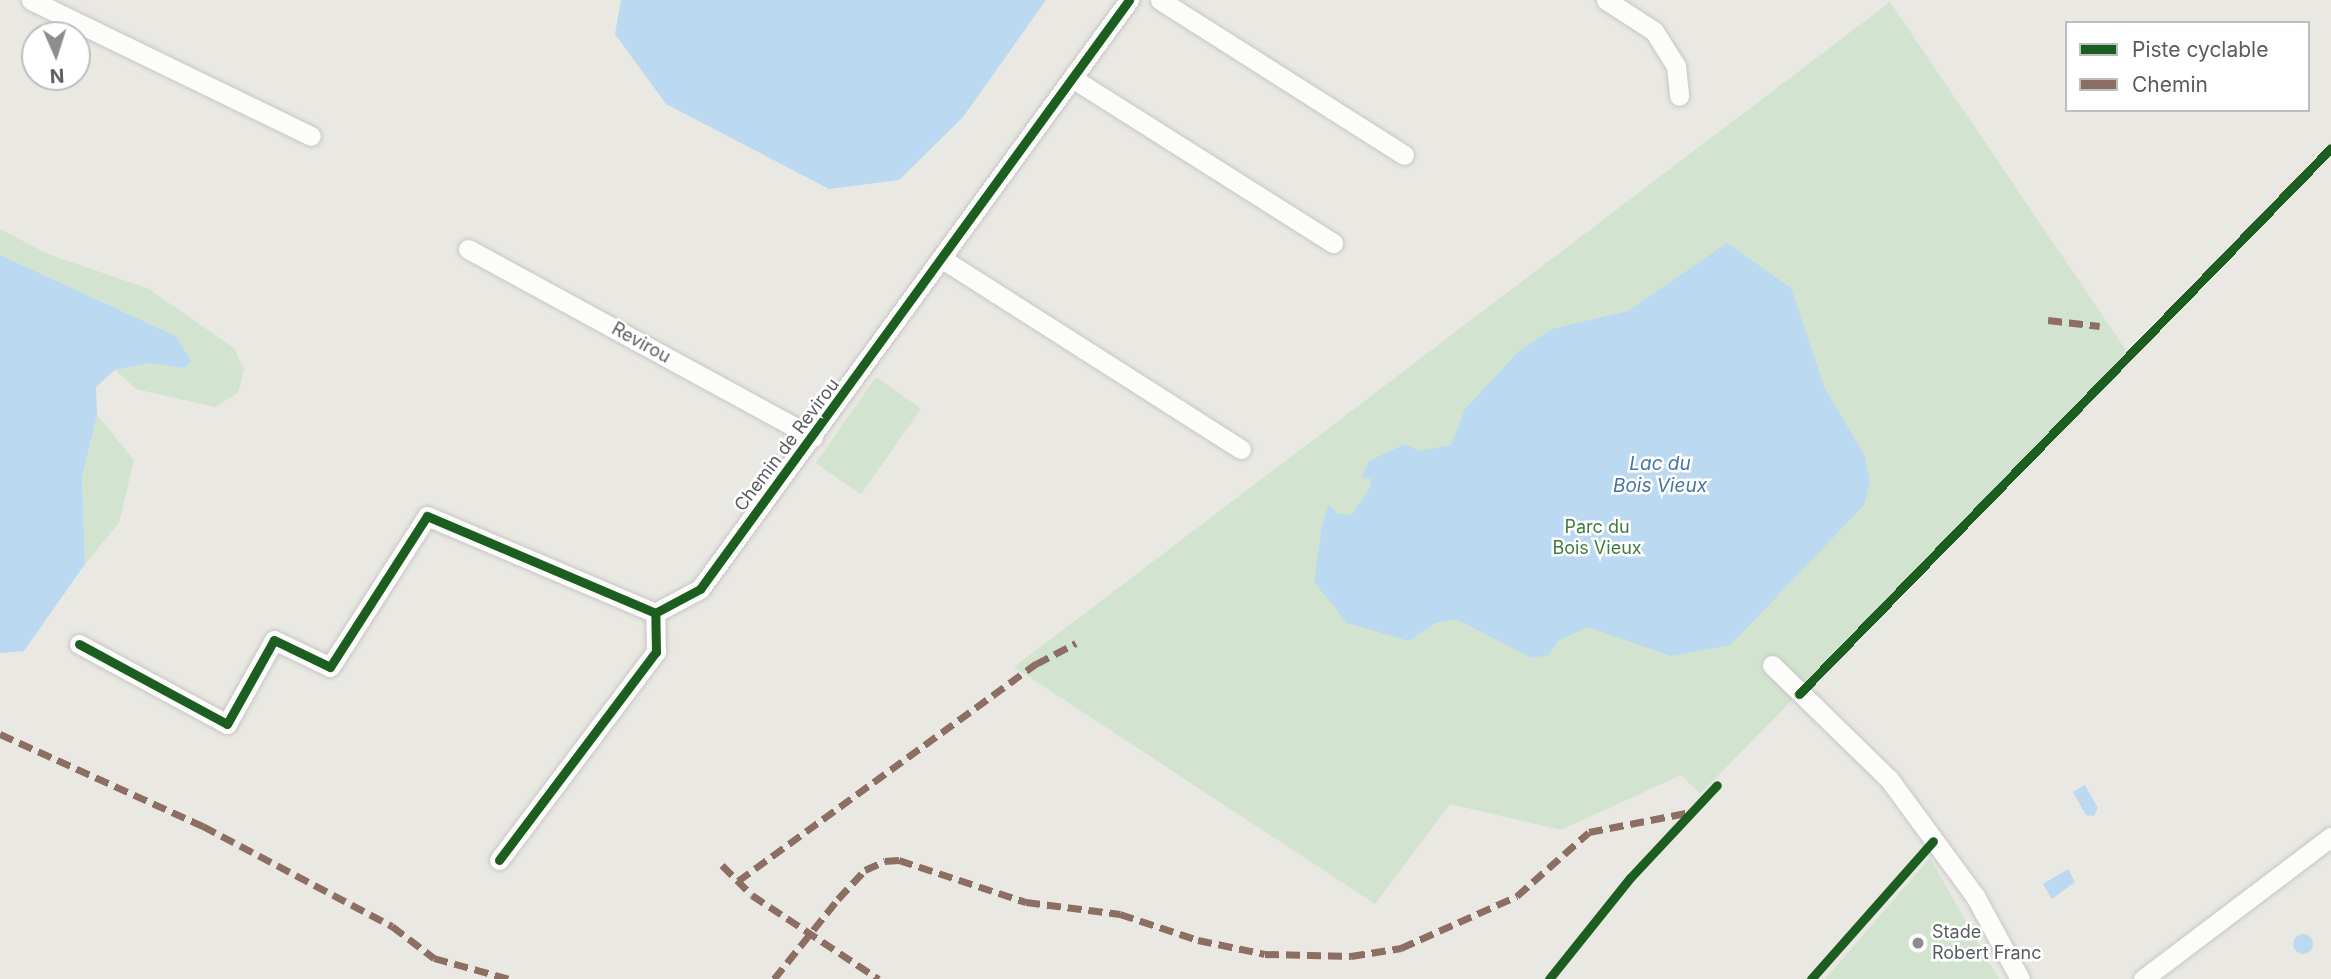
<!DOCTYPE html>
<html>
<head>
<meta charset="utf-8">
<style>
	body { margin:0 }
	#map { position:relative; width:2331px; height:979px; overflow:hidden; background:#e9e8e3; font-family:Inter,sans-serif }
	div>[style] { position:absolute }
	.green>* { inset:0; background:#d2e4d0; transform-origin:0 0 }
	.water>* { inset:0; background:#bbd9f0 }
	.round { border-radius:50% }
	.roads { filter:drop-shadow(0 0 2px #c6c6c5) drop-shadow(0 0 2px #c6c6c5) }
	.street>* { height:19px; margin:-9.5px; padding:0 9.5px; transform-origin:9.5px; border-radius:9.5px; background:#fcfcfb }
	.quiet>* { height:7px; margin-top:-3.5px; transform-origin:0; background:repeating-linear-gradient(90deg,#8d6e63 0 14px,transparent 0 21px) }
	.cycleway>* { height:9px; margin:-4.5px; padding:0 4.5px; transform-origin:4.5px; border-radius:4.5px; background:#1b5e20 }
	.dots>* { width:19px; height:19px; translate:-50% -50%; box-sizing:border-box; border:4px solid #fff; border-radius:50% }
	span { translate:-50% -50%; white-space:nowrap; text-align:center; line-height:1.15; -webkit-text-stroke:5px #fff; paint-order:stroke }
	.street-label { font-size:18px; color:#5a5d60 }
	.park-label { font-size:18px; color:#3c7d40 }
	.poi-label { font-size:18px; color:#5a5d60 }
	.left { translate:0 -50%; text-align:left }
	.water-label { font-size:19px; color:#4774a5; font-style:italic }
	.legend { position:absolute; left:2065px; top:21px; width:245px; height:91px; box-sizing:border-box; background:#fff; border:2px solid #bdbebf; margin:0; padding:9px 12px; list-style:none; font-size:21px; color:#5a5d60 }
	.legend li { display:flex; align-items:center; gap:14px; height:35px }
	.legend b { width:35px; border:2px solid #bdbebf }
	.north { position:absolute; left:21px; top:21px; width:70px; height:70px; box-sizing:border-box; background:#fff; border:2px solid #bdbebf; border-radius:50%; rotate:177deg; font-size:19px; font-weight:700; line-height:28px; text-align:center; color:#5a5d60 }
	.north::after { content:''; display:block; margin:auto; width:24px; height:32px; background:#8c8e8e; clip-path:polygon(50% 0,100% 100%,50% 72%,0 100%) }
</style>
</head>
<body>
<div id="map">
	<div class="green">
		<i style="clip-path:polygon(1890px 2px,2130px 356px,1700px 794px,1681px 775px,1561px 830px,1450px 804px,1375px 904px,1014px 667px)"></i>
		<i style="clip-path:polygon(0 229px,48px 254px,149px 289px,234px 348px,244px 369px,238px 393px,215px 407px,136px 389px,115px 370px,150px 363px,184px 368px,176px 336px,0 255px)"></i>
		<i style="left:876px;top:377px;width:55px;height:105px;rotate:35deg"></i>
		<i style="clip-path:polygon(97px 415px,134px 460px,119px 523px,85px 564px,82px 477px)"></i>
		<i style="clip-path:polygon(1930px 858px,1999px 979px,1825px 979px)"></i>
	</div>
	<div class="water">
		<i style="clip-path:polygon(621px 0,1046px 0,963px 117px,899px 180px,829px 189px,666px 104px,615px 34px)"></i>
		<i style="clip-path:polygon(1727px 243px,1791px 288px,1825px 389px,1865px 456px,1870px 482px,1864px 505px,1743px 632px,1730px 645px,1671px 656px,1588px 627px,1558px 641px,1549px 655px,1532px 658px,1456px 619px,1435px 623px,1409px 641px,1347px 623px,1314px 582px,1322px 526px,1329px 504px,1337px 514px,1352px 515px,1370px 487px,1371px 479px,1362px 477px,1369px 461px,1405px 444px,1419px 451px,1451px 445px,1465px 409px,1519px 351px,1552px 329px,1628px 311px)"></i>
		<i style="clip-path:polygon(0 255px,176px 336px,191px 362px,184px 368px,150px 363px,115px 370px,96px 387px,97px 415px,82px 477px,85px 564px,24px 651px,0 653px)"></i>
		<i style="clip-path:polygon(2085px 785px,2098px 808px,2094px 816px,2086px 815px,2073px 792px)"></i>
		<i style="clip-path:polygon(2068px 869px,2075px 882px,2052px 899px,2043px 884px)"></i>
		<i class="round" style="left:2293px;top:934px;width:20px;height:20px"></i>
	</div>
	<div class="roads">
		<div class="street">
			<i style="left:31px;top:0;width:311px;rotate:25.9deg"></i>
			<i style="left:1160px;top:0;width:289px;rotate:32.4deg"></i>
			<i style="left:1606px;top:0;width:57px;rotate:32.9deg"></i>
			<i style="left:1654px;top:31px;width:41px;rotate:57.8deg"></i>
			<i style="left:1676px;top:66px;width:30px;rotate:84deg"></i>
			<i style="left:1072px;top:78px;width:309px;rotate:32.3deg"></i>
			<i style="left:468px;top:249px;width:393px;rotate:28.6deg"></i>
			<i style="left:944px;top:260px;width:352px;rotate:32.5deg"></i>
			<i style="left:79px;top:644px;width:168px;rotate:28.4deg"></i>
			<i style="left:227px;top:724px;width:96px;rotate:-60.8deg"></i>
			<i style="left:274px;top:640px;width:62px;rotate:25.7deg"></i>
			<i style="left:330px;top:667px;width:179px;rotate:-57.3deg"></i>
			<i style="left:427px;top:516px;width:248px;rotate:23deg"></i>
			<i style="left:1772px;top:665px;width:163px;rotate:44.3deg"></i>
			<i style="left:1889px;top:779px;width:145px;rotate:53.7deg"></i>
			<i style="left:1975px;top:896px;width:94px;rotate:61.5deg"></i>
			<i style="left:499px;top:860px;width:261px;rotate:-53deg"></i>
			<i style="left:656px;top:652px;width:39px;rotate:-91deg"></i>
			<i style="left:655px;top:613px;width:51px;rotate:-28.1deg"></i>
			<i style="left:700px;top:589px;width:729px;rotate:-53.93deg"></i>
			<i style="left:2143px;top:979px;width:236px;rotate:-37.1deg"></i>
		</div>
	</div>
	<div class="quiet">
		<i style="left:2048px;top:320px;width:52px;rotate:6.6deg"></i>
		<i style="left:0;top:734px;width:223px;rotate:24.4deg"></i>
		<i style="left:203px;top:826px;width:214px;rotate:27.9deg"></i>
		<i style="left:392px;top:926px;width:53px;rotate:37.3deg"></i>
		<i style="left:434px;top:958px;width:78px;rotate:15.6deg"></i>
		<i style="left:722px;top:865px;width:42px;rotate:45deg"></i>
		<i style="left:752px;top:895px;width:152px;rotate:33.5deg"></i>
		<i style="left:738px;top:881px;width:369px;rotate:-36.1deg"></i>
		<i style="left:1036px;top:664px;width:45px;rotate:-27.7deg"></i>
		<i style="left:774px;top:979px;width:102px;rotate:-51.3deg"></i>
		<i style="left:838px;top:899px;width:40px;rotate:-47deg"></i>
		<i style="left:865px;top:870px;width:22px;rotate:-24deg"></i>
		<i style="left:885px;top:861px;width:14px;rotate:-4deg"></i>
		<i style="left:899px;top:860px;width:134px;rotate:18.3deg"></i>
		<i style="left:1026px;top:902px;width:95px;rotate:7.3deg"></i>
		<i style="left:1120px;top:914px;width:82px;rotate:18.4deg"></i>
		<i style="left:1198px;top:940px;width:68px;rotate:11.8deg"></i>
		<i style="left:1265px;top:954px;width:86px;rotate:1.3deg"></i>
		<i style="left:1351px;top:956px;width:51px;rotate:-9.1deg"></i>
		<i style="left:1401px;top:948px;width:127px;rotate:-24.1deg"></i>
		<i style="left:1517px;top:896px;width:96px;rotate:-41.6deg"></i>
		<i style="left:1589px;top:832px;width:104px;rotate:-11.1deg"></i>
	</div>
	<div class="cycleway">
		<i style="left:79px;top:644px;width:168px;rotate:28.4deg"></i>
		<i style="left:227px;top:724px;width:96px;rotate:-60.8deg"></i>
		<i style="left:274px;top:640px;width:62px;rotate:25.7deg"></i>
		<i style="left:330px;top:667px;width:179px;rotate:-57.3deg"></i>
		<i style="left:427px;top:516px;width:248px;rotate:23deg"></i>
		<i style="left:1799px;top:694px;width:762px;rotate:-45.74deg"></i>
		<i style="left:499px;top:860px;width:261px;rotate:-53deg"></i>
		<i style="left:656px;top:652px;width:39px;rotate:-91deg"></i>
		<i style="left:655px;top:613px;width:51px;rotate:-28.1deg"></i>
		<i style="left:700px;top:589px;width:729px;rotate:-53.93deg"></i>
		<i style="left:1549px;top:979px;width:129px;rotate:-51.3deg"></i>
		<i style="left:1630px;top:878px;width:127px;rotate:-46.9deg"></i>
		<i style="left:1811px;top:979px;width:184px;rotate:-48.5deg"></i>
	</div>
	<div class="dots">
		<i style="left:1918px;top:943px;background:#8c8e8e"></i>
	</div>
	<div class="street-label">
		<span style="left:641px;top:343px;rotate:29deg">Revirou</span>
		<span style="left:787px;top:445px;rotate:-53deg">Chemin de Revirou</span>
	</div>
	<div class="park-label">
		<span style="left:1597px;top:538px">Parc du<br>Bois Vieux</span>
	</div>
	<div class="poi-label">
		<span class="left" style="left:1932px;top:943px">Stade<br>Robert Franc</span>
	</div>
	<div class="water-label">
		<span style="left:1660px;top:475px">Lac du<br>Bois Vieux</span>
	</div>
	<ul class="legend">
	<li><b style="height:9px;background:#1b5e20"></b>Piste cyclable</li>
	<li><b style="height:9px;background:#8d6e63"></b>Chemin</li>
	</ul>
	<div class="north">N</div>
</div>
</body>
</html>
